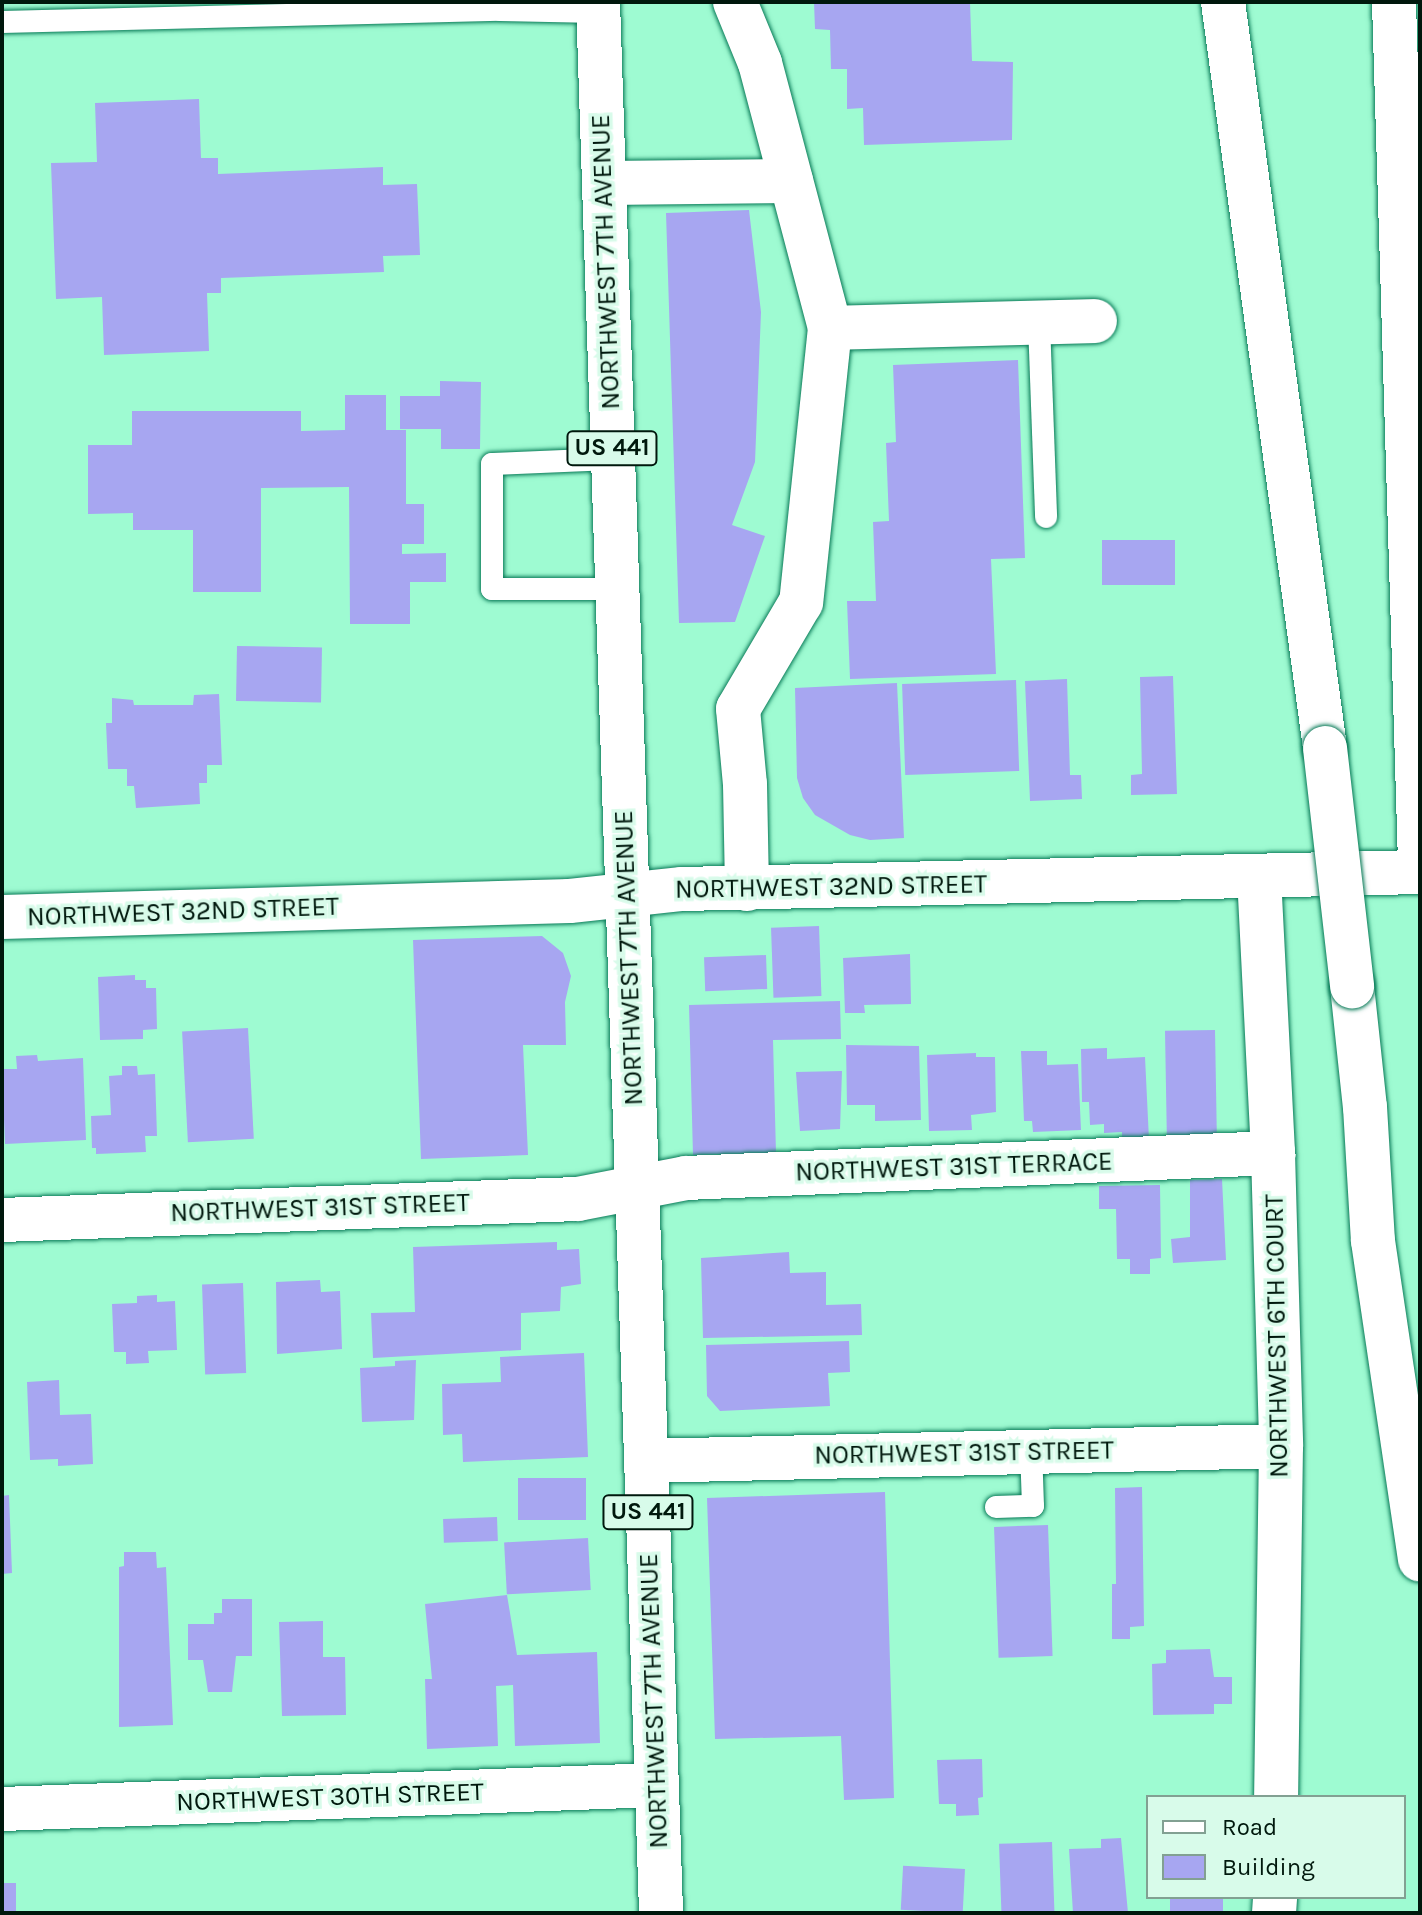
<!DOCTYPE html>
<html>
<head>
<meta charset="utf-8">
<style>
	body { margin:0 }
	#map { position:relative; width:1422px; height:1915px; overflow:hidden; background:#9efbd2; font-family:Karla,sans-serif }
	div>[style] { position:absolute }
	.building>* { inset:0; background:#a7a6f1; transform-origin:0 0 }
	.roads { filter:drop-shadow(0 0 2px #087a57) drop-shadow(0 0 2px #087a57) }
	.lane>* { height:22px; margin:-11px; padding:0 11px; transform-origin:11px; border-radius:11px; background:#fff }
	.street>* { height:44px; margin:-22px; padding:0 22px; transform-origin:22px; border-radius:22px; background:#fff }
	.primary>* { height:44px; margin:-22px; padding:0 22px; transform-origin:22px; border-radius:22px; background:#fff }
	.highway>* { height:44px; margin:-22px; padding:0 22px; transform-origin:22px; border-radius:22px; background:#fff }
	.bridges { filter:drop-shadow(0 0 2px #087a57) drop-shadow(0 0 2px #087a57) }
	.highway-bridge>* { height:44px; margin:-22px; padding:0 22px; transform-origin:22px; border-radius:22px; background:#fff }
	span { translate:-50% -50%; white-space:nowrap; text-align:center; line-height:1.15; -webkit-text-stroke:7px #d8fbea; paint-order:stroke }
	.shield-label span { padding:2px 6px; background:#d8fbea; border:2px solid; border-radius:6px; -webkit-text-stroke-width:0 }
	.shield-label { font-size:24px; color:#00180d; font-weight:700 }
	.street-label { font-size:26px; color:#00180d }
	.frame { position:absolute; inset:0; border:4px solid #00180d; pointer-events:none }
	.legend { position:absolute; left:1146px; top:1795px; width:260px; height:104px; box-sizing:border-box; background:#d8fbea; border:2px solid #82a092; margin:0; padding:10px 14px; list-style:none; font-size:24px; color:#00180d }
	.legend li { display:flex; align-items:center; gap:16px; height:40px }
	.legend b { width:40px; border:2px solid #82a092 }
</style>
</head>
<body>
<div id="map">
	<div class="building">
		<i style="clip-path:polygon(814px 2px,970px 2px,972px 61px,1013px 62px,1012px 140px,864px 145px,863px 108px,847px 109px,847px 69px,831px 69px,830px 30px,815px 29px)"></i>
		<i style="clip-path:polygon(199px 99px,201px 158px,218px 158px,218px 174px,383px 167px,383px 185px,417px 184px,420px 255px,383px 256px,384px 272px,221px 278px,221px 293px,207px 293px,209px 351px,104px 355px,102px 297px,56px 299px,51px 163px,97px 162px,95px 103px)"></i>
		<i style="clip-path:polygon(749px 210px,761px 312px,755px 462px,732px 525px,765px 536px,735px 622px,679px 623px,666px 213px)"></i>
		<i style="clip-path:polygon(1018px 360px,1025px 558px,991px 559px,996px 674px,850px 679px,847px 601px,876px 601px,873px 522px,889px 521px,886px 443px,896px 442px,893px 365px)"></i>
		<i style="clip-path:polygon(440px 381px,481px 382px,480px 449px,441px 449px,441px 429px,400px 429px,400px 396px,440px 396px)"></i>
		<i style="clip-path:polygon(345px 395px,386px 395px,386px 430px,406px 430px,406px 504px,424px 504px,424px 544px,402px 544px,402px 554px,446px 553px,446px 582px,410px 582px,410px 624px,350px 624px,349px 487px,261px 488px,261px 592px,193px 592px,193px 530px,133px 530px,133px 513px,88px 514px,88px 445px,132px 445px,132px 411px,301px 411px,301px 431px,345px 430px)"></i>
		<i style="left:1175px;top:540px;width:45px;height:73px;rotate:90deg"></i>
		<i style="left:237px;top:646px;width:85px;height:55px;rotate:1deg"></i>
		<i style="clip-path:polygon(1173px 676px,1177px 794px,1131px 795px,1131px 775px,1142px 774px,1140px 677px)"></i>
		<i style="clip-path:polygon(1067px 679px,1070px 775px,1081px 775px,1082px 799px,1030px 801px,1025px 681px)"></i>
		<i style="left:1016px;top:680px;width:91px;height:114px;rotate:88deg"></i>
		<i style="clip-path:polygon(897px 683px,904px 838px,870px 840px,850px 835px,815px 815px,803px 798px,797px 778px,795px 688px)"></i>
		<i style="clip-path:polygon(219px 694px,222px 765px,207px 765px,207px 783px,199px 783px,200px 804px,136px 808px,134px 786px,127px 786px,127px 769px,108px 769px,106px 723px,112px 723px,112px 698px,133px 700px,134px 705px,193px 705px,194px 695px)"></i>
		<i style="left:819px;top:926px;width:70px;height:48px;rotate:88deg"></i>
		<i style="clip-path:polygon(542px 936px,563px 953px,571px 976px,565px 1002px,566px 1045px,523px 1045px,528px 1155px,421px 1159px,413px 940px)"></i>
		<i style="clip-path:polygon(910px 954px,911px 1004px,864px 1005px,865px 1013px,845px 1013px,843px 958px)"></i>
		<i style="left:766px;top:955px;width:34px;height:62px;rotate:88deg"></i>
		<i style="clip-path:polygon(135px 975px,135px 980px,146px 980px,146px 988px,156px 988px,157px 1029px,143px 1030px,143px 1039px,100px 1040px,98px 977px)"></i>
		<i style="clip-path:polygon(840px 1001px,841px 1039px,773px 1040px,776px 1153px,693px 1155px,689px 1005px)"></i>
		<i style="left:248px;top:1028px;width:111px;height:66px;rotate:87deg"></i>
		<i style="left:1215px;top:1030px;width:107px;height:50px;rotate:89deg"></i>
		<i style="clip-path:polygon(846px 1045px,919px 1046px,921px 1120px,875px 1121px,875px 1105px,847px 1105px)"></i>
		<i style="clip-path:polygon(1107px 1048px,1107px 1059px,1145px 1057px,1149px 1140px,1122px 1140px,1122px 1132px,1104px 1133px,1104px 1124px,1090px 1125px,1089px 1102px,1082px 1102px,1081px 1049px)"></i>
		<i style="clip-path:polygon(1021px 1051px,1047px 1051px,1047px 1065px,1078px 1064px,1081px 1130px,1033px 1132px,1032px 1121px,1024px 1121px)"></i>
		<i style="clip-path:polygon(976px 1053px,976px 1057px,995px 1057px,996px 1112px,971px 1115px,972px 1130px,929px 1131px,927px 1055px)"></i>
		<i style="clip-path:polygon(37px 1055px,38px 1061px,83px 1058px,86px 1140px,5px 1144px,2px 1069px,17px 1069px,16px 1056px)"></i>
		<i style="clip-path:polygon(122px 1066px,137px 1066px,138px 1075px,155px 1074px,157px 1136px,145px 1136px,146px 1152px,96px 1154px,96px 1148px,92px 1148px,91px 1116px,111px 1115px,109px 1076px,122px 1075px)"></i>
		<i style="clip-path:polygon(842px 1071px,840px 1129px,800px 1131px,796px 1072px)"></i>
		<i style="clip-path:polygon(1222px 1179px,1226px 1260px,1173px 1263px,1171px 1239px,1190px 1237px,1190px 1180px)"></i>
		<i style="clip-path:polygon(1160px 1185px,1161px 1258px,1150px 1259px,1150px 1274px,1130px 1274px,1130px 1259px,1117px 1259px,1116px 1209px,1099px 1209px,1099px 1186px)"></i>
		<i style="clip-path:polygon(557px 1242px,557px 1250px,579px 1249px,581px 1284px,561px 1287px,560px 1311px,521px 1313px,521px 1350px,373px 1358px,371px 1313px,415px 1312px,413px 1247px)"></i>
		<i style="clip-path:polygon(789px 1252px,790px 1273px,826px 1272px,826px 1305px,861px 1304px,862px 1335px,703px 1338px,701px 1258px)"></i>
		<i style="clip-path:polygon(320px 1280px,321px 1292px,340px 1291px,342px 1349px,277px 1354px,276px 1282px)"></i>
		<i style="left:243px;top:1283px;width:90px;height:41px;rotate:88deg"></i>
		<i style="clip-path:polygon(157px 1295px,157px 1302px,175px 1301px,177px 1350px,148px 1351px,149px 1363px,126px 1364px,126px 1352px,114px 1352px,112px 1304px,137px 1303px,137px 1296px)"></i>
		<i style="clip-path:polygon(849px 1341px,850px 1372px,828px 1373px,830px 1406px,720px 1411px,707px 1396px,706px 1345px)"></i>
		<i style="clip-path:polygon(584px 1353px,588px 1457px,463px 1462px,462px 1434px,443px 1435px,442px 1384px,501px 1382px,500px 1357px)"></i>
		<i style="clip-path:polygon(416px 1360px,414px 1420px,362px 1422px,360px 1368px,395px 1366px,395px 1361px)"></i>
		<i style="clip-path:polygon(59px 1380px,60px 1415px,91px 1414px,93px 1464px,58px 1466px,58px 1459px,30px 1460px,27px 1382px)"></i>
		<i style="left:586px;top:1478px;width:42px;height:68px;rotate:90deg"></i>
		<i style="clip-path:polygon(1142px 1487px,1144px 1626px,1130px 1627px,1130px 1639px,1112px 1639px,1112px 1584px,1116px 1584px,1115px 1488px)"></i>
		<i style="clip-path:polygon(885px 1492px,894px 1798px,844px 1800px,841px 1736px,715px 1739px,707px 1498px)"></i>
		<i style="clip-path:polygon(9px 1495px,12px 1573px,2px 1574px,2px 1496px)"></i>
		<i style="left:497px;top:1517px;width:24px;height:54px;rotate:88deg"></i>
		<i style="left:1048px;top:1525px;width:131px;height:54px;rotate:88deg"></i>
		<i style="left:588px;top:1538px;width:52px;height:84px;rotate:87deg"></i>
		<i style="clip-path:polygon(124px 1552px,156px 1552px,157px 1568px,166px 1567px,173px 1725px,119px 1727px,119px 1567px,124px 1566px)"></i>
		<i style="clip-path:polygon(507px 1595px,517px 1655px,597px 1652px,600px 1743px,515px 1746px,513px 1685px,496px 1686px,498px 1746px,427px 1749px,425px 1679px,432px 1679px,425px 1604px)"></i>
		<i style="clip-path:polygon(222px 1599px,252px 1599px,252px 1656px,236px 1656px,232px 1692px,208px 1692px,203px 1660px,188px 1660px,188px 1624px,214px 1624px,214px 1613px,222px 1613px)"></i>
		<i style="clip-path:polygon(323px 1621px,323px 1657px,345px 1657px,346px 1715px,282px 1716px,279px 1622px)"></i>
		<i style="clip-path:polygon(1210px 1649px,1214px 1677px,1232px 1677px,1232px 1704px,1214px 1704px,1214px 1714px,1153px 1715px,1152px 1664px,1166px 1663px,1166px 1650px)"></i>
		<i style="clip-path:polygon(982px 1759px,983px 1797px,978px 1798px,979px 1815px,956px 1816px,956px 1804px,939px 1804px,937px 1760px)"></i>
		<i style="clip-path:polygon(1121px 1838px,1128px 1913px,1073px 1913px,1069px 1849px,1101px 1848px,1101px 1839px)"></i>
		<i style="left:1052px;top:1842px;width:71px;height:53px;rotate:88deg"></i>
		<i style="left:965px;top:1869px;width:44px;height:62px;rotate:93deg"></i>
		<i style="left:2px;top:1883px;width:14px;height:30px"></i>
		<i style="left:1170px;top:1897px;width:53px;height:16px"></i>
	</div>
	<div class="roads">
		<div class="lane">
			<i style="left:2px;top:22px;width:498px;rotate:-1.4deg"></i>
			<i style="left:500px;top:10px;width:98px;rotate:1.2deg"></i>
			<i style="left:1039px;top:323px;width:194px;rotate:87.9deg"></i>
			<i style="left:612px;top:459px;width:120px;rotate:177.6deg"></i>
			<i style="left:492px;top:464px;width:125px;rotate:90deg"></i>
			<i style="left:492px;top:589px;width:125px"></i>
			<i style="left:996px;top:1507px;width:37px;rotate:-2deg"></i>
			<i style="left:1033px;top:1506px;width:56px;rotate:-92deg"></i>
		</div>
		<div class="street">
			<i style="left:735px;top:2px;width:66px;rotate:67.7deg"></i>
			<i style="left:760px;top:63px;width:274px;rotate:75.2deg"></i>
			<i style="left:830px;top:328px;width:276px;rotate:96deg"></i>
			<i style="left:801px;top:602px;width:124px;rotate:120.5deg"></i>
			<i style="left:738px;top:709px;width:75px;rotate:84.7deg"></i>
			<i style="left:745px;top:784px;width:105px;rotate:88.9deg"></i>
			<i style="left:605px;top:183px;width:186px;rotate:-0.6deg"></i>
			<i style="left:830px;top:328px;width:265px;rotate:-1.5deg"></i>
			<i style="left:1259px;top:876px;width:277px;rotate:87.1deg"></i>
			<i style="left:1273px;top:1153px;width:293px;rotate:88.4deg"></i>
			<i style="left:1281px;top:1446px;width:351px;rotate:90.8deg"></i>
			<i style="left:2px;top:917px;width:568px;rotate:-1.61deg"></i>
			<i style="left:570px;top:901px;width:113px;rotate:-6.1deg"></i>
			<i style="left:682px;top:889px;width:738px;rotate:-1.32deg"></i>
			<i style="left:2px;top:1220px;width:576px;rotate:-2.09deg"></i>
			<i style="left:578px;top:1199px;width:110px;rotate:-11deg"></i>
			<i style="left:686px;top:1178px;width:588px;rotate:-2.44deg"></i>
			<i style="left:646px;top:1461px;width:635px;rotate:-1.35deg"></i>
			<i style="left:2px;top:1809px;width:655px;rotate:-2.1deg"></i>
			<i style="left:1274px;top:1913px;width:16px;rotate:-86deg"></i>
		</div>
		<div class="primary">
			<i style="left:598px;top:2px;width:1912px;rotate:88.11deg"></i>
		</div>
		<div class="highway">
			<i style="left:1223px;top:2px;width:753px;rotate:82.21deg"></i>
			<i style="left:1394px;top:2px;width:863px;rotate:88.27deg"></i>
			<i style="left:1352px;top:986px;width:122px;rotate:83.9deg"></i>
			<i style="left:1365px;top:1107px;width:134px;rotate:86.6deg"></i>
			<i style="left:1373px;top:1241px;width:322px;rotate:81.6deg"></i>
		</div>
	</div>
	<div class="bridges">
		<div class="highway-bridge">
			<i style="left:1325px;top:748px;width:240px;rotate:83.5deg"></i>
		</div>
	</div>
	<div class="shield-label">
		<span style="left:612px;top:448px">US 441</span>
		<span style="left:648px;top:1512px">US 441</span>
	</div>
	<div class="street-label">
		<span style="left:606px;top:262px;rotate:-92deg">NORTHWEST 7TH AVENUE</span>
		<span style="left:831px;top:887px;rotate:-1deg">NORTHWEST 32ND STREET</span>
		<span style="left:183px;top:912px;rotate:-2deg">NORTHWEST 32ND STREET</span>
		<span style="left:629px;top:958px;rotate:-92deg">NORTHWEST 7TH AVENUE</span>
		<span style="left:954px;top:1167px;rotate:-2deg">NORTHWEST 31ST TERRACE</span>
		<span style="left:320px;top:1208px;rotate:-2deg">NORTHWEST 31ST STREET</span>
		<span style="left:1277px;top:1336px;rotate:-91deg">NORTHWEST 6TH COURT</span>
		<span style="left:964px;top:1453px;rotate:-1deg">NORTHWEST 31ST STREET</span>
		<span style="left:654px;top:1701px;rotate:-92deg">NORTHWEST 7TH AVENUE</span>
		<span style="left:330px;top:1797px;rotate:-2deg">NORTHWEST 30TH STREET</span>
	</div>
	<div class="frame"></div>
	<ul class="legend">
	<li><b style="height:10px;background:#fff"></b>Road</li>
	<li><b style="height:22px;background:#a7a6f1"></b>Building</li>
	</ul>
</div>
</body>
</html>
